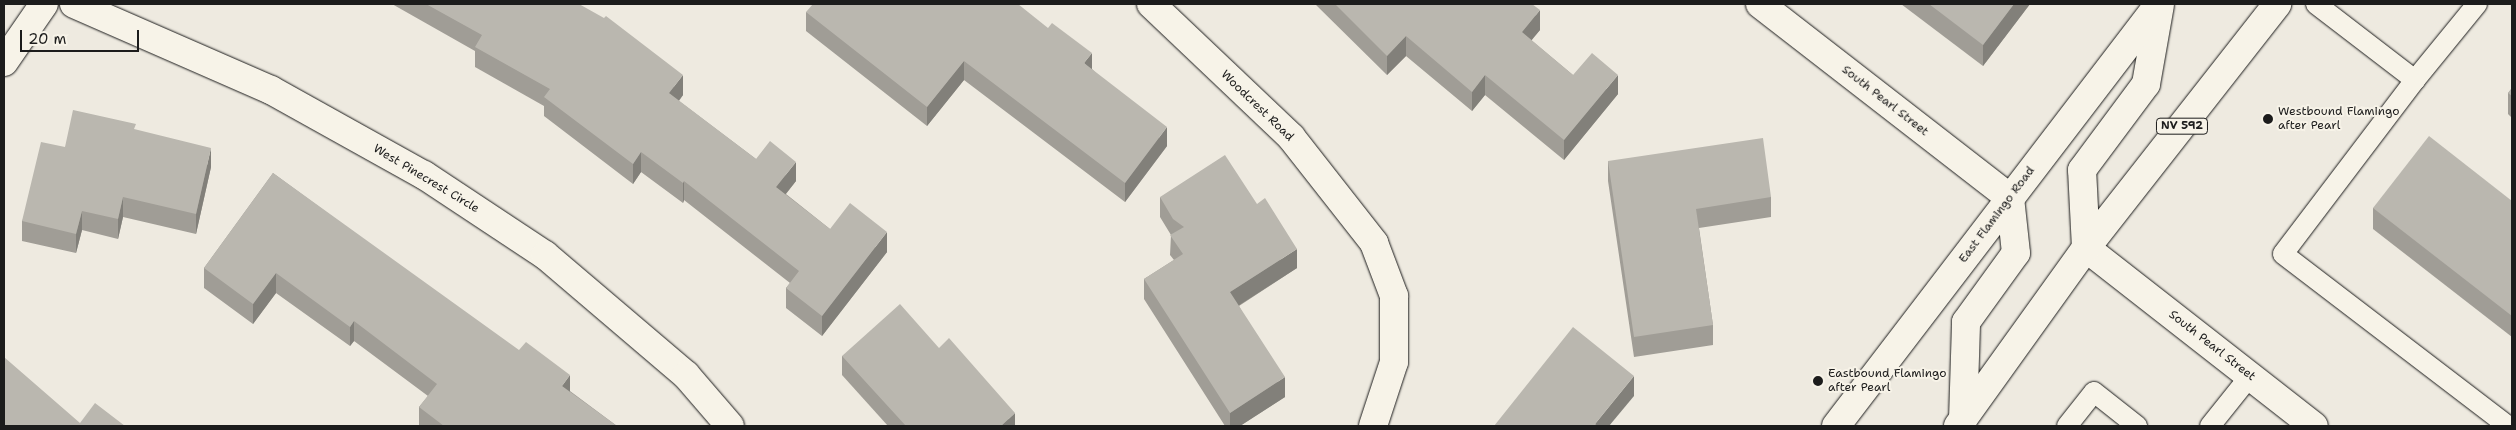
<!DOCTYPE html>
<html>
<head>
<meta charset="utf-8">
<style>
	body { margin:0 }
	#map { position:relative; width:2516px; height:430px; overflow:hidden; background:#eeeae0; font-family:"Shantell Sans",sans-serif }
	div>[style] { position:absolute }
	.roads { filter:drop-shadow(0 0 1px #1c1c1c) drop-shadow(0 0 1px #1c1c1c) }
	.lane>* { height:20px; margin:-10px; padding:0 10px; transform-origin:10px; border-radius:10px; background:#f7f3e8 }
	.street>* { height:28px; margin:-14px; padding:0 14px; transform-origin:14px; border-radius:14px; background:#f7f3e8 }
	.secondary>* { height:28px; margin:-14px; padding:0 14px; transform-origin:14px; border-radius:14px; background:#f7f3e8 }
	.primary>* { height:28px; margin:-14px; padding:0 14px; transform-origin:14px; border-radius:14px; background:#f7f3e8 }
	.wall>* { inset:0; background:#a09d96 }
	.shaded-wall>* { inset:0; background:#82807a }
	.building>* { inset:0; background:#bab7af }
	.dots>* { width:14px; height:14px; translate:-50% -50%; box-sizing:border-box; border:2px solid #f7f3e8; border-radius:50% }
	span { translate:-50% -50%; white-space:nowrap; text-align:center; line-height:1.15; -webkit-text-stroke:4px #f7f3e8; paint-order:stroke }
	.shield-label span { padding:1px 4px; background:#f7f3e8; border:1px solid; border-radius:4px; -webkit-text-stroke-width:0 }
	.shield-label { font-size:11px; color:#1c1c1c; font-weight:700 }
	.street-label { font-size:12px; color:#1c1c1c }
	.poi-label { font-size:12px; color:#1c1c1c }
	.left { translate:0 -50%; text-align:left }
	.frame { position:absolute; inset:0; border:5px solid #1c1c1c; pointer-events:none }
	.scale { position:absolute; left:20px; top:30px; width:119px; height:22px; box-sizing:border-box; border:2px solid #1c1c1c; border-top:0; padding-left:6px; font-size:15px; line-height:18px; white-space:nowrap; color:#1c1c1c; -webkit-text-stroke:4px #f7f3e8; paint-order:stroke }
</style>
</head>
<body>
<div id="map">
	<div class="roads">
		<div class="lane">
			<i style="left:2316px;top:4px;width:125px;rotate:37.5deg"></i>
			<i style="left:2477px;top:4px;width:98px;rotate:129.2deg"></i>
			<i style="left:2415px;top:80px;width:218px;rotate:127.2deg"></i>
			<i style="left:2283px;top:254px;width:283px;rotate:37.4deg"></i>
			<i style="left:2067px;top:426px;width:43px;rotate:-51.5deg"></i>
			<i style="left:2094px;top:392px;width:55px;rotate:38.3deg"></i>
			<i style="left:2210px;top:426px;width:64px;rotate:-51.3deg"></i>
		</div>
		<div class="street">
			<i style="left:74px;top:4px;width:215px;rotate:23.6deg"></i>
			<i style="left:271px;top:90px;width:175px;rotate:29.1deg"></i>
			<i style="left:424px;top:175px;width:145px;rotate:33.5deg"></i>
			<i style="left:545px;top:255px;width:185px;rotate:40.4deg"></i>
			<i style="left:686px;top:375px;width:67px;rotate:49.2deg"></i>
			<i style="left:1151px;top:4px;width:193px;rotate:43.5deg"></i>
			<i style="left:1291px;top:137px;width:135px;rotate:51.9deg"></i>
			<i style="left:1374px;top:243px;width:57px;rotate:69.3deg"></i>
			<i style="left:1394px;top:296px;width:66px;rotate:90deg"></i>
			<i style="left:1394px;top:362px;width:67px;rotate:108.2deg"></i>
			<i style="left:4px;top:62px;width:70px;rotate:-55.4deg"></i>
		</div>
		<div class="secondary">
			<i style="left:1760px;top:4px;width:316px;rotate:37.8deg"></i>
			<i style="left:2086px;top:248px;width:289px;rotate:38deg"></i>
		</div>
		<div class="primary">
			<i style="left:2086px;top:248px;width:78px;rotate:-92.9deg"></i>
			<i style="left:2082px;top:170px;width:107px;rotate:-53.3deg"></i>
			<i style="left:2146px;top:84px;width:80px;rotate:-80deg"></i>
			<i style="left:1963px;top:420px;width:98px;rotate:-88.2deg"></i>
			<i style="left:1966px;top:322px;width:85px;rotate:-54.1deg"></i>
			<i style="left:2016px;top:253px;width:55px;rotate:-96.2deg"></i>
			<i style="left:1836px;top:426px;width:531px;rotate:-52.57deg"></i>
			<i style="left:1958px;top:426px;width:219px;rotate:-54.3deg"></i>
			<i style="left:2086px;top:248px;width:310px;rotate:-51.9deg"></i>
		</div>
	</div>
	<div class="wall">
		<i style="clip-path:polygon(392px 4px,579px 4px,683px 95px,679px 101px,756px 159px,796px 181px,786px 194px,830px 229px,887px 252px,822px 336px,786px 308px,786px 288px,790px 283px,684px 200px,683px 203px,641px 172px,633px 184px,544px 116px,544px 106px,475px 67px,475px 51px)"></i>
		<i style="clip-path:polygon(1315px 4px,1532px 4px,1540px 30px,1531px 40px,1573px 75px,1618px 94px,1564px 160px,1485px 95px,1472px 111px,1406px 56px,1387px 75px)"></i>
		<i style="clip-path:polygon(1901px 4px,2030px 4px,1983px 66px)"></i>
		<i style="clip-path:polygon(806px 12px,1092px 69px,1167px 146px,1125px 202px,964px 80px,927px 126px,806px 31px)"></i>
		<i style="clip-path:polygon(2512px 88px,2512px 118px,2508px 114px,2508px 93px)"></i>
		<i style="clip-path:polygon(136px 130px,211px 167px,196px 234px,123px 217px,118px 239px,82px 230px,76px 253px,22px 241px,22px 221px,65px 147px)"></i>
		<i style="clip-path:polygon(1608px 161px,1771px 197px,1771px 217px,1699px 228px,1713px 325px,1713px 345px,1634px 357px,1608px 181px)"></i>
		<i style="clip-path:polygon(273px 173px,570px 391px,617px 426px,419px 426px,419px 407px,428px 396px,354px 341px,350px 346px,276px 293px,253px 324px,204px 288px,204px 268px)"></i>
		<i style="clip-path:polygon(1160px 197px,1297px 268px,1239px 306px,1285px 397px,1240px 426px,1225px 426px,1144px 299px,1144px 279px,1174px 260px,1170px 255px,1171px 235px,1160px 217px)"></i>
		<i style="clip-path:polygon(2512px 201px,2512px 337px,2373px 229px,2373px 208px)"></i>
		<i style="clip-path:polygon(939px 348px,1015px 426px,888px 426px,842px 375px,842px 356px)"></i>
	</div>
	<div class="shaded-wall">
		<i style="clip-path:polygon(2014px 4px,2030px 4px,1983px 66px,1983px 45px)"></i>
		<i style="clip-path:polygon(1540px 10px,1540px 30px,1522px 52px,1522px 32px)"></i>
		<i style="clip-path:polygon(1406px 36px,1406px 56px,1387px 75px,1387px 56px)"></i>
		<i style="clip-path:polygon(1092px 53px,1092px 73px,1084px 63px)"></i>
		<i style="clip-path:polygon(964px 61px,964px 80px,927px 126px,927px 107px)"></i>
		<i style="clip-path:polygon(683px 75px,683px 95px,669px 113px,669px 93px)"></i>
		<i style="clip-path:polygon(1485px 75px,1485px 95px,1472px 111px,1472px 92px)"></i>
		<i style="clip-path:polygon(1618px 75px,1618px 94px,1564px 160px,1564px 140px)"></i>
		<i style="clip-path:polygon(1167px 127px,1167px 146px,1125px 202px,1125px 183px)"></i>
		<i style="clip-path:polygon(211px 148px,211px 167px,196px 234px,196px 214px)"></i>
		<i style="clip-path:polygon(641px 152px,641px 172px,633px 184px,633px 164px)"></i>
		<i style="clip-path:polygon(796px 162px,796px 181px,776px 206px,776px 187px)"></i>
		<i style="clip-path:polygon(684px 181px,684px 200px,683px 203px,683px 183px)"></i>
		<i style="clip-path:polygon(123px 197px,123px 217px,118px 239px,118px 219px)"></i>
		<i style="clip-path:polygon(82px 211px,82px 230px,76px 253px,76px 234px)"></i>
		<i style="clip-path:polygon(887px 232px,887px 252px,822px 336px,822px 316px)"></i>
		<i style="clip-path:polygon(1297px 249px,1297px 268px,1230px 311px,1230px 292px)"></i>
		<i style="clip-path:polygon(276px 273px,276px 293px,253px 324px,253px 304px)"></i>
		<i style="clip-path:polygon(354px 321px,354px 341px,350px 346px,350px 327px)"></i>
		<i style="clip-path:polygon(570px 375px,570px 395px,562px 386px)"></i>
		<i style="clip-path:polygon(1634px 376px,1634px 396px,1609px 426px,1595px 426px,1595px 424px)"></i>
		<i style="clip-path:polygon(1285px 377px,1285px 397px,1240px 426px,1230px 426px,1230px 413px)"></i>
		<i style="clip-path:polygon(1015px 413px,1015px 426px,1001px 426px)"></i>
	</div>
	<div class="building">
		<i style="clip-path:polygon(426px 4px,579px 4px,604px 18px,606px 16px,683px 75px,669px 93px,756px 159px,770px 141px,796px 162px,776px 187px,830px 229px,850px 203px,887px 232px,822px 316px,786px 288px,799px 271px,684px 181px,683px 183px,641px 152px,633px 164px,544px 97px,550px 89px,475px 47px,482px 35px)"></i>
		<i style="clip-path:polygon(813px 4px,1018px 4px,1048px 28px,1052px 23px,1092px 53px,1084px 63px,1167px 127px,1125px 183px,964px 61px,927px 107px,806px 12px)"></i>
		<i style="clip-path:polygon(1335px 4px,1532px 4px,1540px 10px,1522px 32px,1573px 75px,1592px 53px,1618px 75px,1564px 140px,1485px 75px,1472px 92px,1406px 36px,1387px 56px)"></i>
		<i style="clip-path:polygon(1929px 4px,2014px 4px,1983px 45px)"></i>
		<i style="clip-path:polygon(2512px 88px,2512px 96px,2508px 93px)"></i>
		<i style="clip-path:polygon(73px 110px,136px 124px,134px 129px,211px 148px,196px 214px,123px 197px,118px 219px,82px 211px,76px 234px,22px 221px,41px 142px,65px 147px)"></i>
		<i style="clip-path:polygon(2429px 136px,2512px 201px,2512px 316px,2373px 208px)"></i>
		<i style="clip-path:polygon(1763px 138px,1771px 197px,1696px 209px,1713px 325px,1634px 337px,1608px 161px)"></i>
		<i style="clip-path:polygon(1225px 155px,1257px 204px,1265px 198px,1297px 249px,1230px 292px,1285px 377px,1230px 413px,1144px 279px,1183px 254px,1170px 235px,1184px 227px,1173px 219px,1160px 197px)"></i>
		<i style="clip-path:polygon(273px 173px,519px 350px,526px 342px,570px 375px,562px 386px,617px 426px,444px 426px,419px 407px,437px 384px,354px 321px,350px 327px,276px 273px,253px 304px,204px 268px)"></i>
		<i style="clip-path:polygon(900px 304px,939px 348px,949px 338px,1015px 413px,1001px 426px,906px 426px,842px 356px)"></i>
		<i style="clip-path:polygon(1573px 327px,1634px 376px,1595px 424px,1598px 426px,1494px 426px)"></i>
		<i style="clip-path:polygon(4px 357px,80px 423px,95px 403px,125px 426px,4px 426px)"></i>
	</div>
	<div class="dots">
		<i style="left:2268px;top:119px;background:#1c1c1c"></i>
		<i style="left:1818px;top:381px;background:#1c1c1c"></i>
	</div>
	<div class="shield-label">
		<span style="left:2182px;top:126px">NV 592</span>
	</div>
	<div class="street-label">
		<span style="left:1885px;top:101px;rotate:38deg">South Pearl Street</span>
		<span style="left:1257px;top:106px;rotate:44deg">Woodcrest Road</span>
		<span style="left:426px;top:179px;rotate:31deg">West Pinecrest Circle</span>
		<span style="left:1997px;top:215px;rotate:-53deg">East Flamingo Road</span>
		<span style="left:2212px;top:346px;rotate:38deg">South Pearl Street</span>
	</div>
	<div class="poi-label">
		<span class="left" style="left:2278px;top:119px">Westbound Flamingo<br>after Pearl</span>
		<span class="left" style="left:1828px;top:381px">Eastbound Flamingo<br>after Pearl</span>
	</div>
	<div class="frame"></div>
	<div class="scale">20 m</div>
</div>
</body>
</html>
